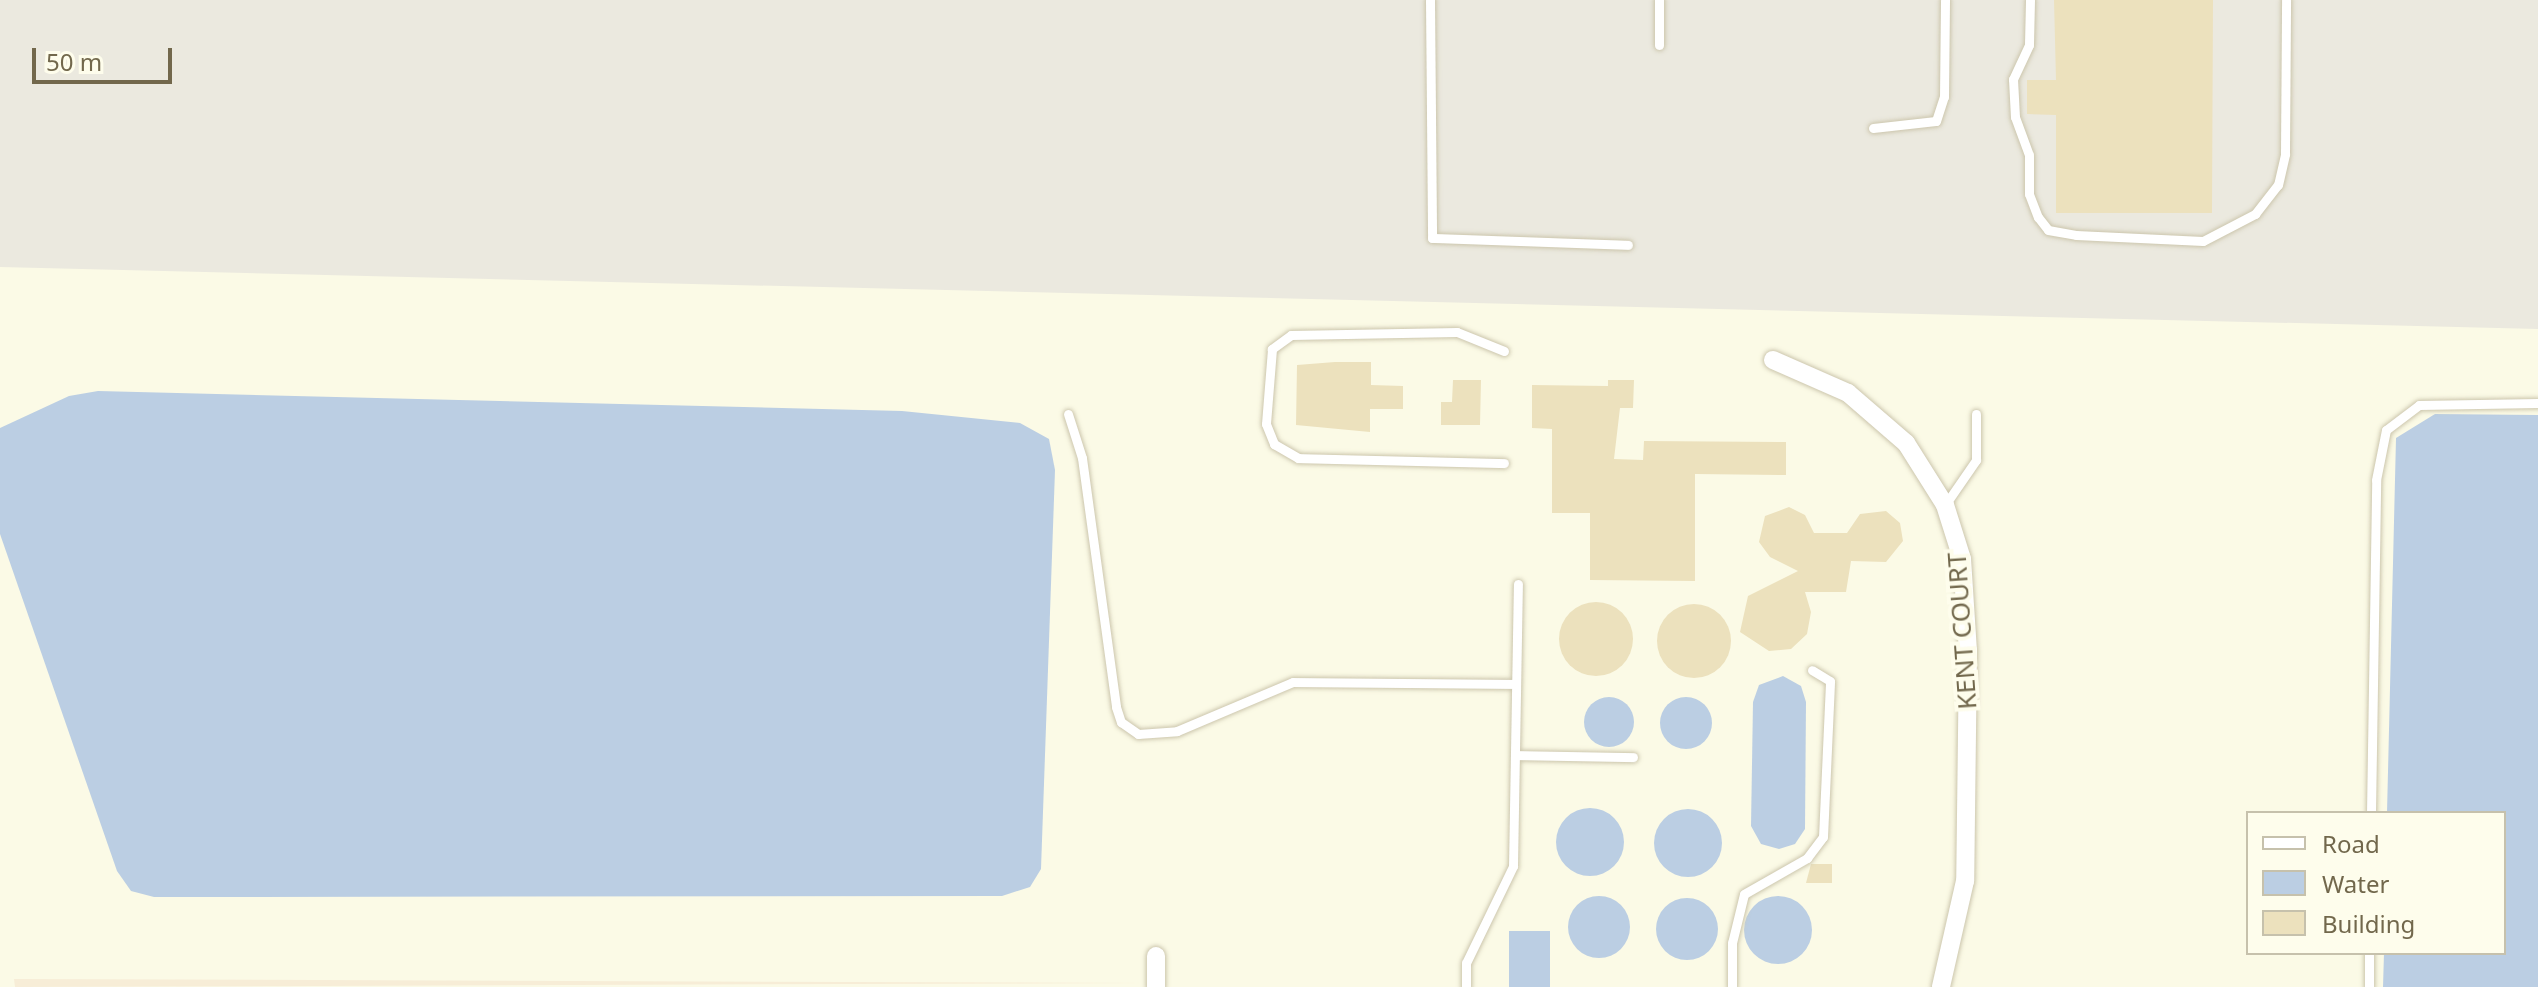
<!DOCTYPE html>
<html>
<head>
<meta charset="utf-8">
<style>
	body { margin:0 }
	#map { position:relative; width:2538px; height:987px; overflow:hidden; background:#fbfae6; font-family:"Noto Sans",sans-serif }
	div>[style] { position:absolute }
	.commercial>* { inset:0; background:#f7edd7 }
	.industrial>* { inset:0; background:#ebe9df }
	.water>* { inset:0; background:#bbcee3; transform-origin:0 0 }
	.round { border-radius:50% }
	.building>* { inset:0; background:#ece1bd }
	.roads { filter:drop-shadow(0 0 2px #ccc6ad) drop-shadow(0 0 2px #ccc6ad) }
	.lane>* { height:9px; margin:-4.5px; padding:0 4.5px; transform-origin:4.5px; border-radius:4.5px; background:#fff }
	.street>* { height:18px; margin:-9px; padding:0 9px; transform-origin:9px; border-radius:9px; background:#fff }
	span { translate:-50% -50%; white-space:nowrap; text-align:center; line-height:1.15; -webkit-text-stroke:8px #fefdec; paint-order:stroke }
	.street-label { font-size:26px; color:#72684c }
	.legend { position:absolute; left:2246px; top:811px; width:260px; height:144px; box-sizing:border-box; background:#fefdec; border:2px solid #c6c1ac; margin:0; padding:10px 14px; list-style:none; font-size:24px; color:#72684c }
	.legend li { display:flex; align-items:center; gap:16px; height:40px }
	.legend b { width:40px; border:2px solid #c6c1ac }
	.scale { position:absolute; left:32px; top:48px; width:140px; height:36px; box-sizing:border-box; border:4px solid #72684c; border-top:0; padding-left:10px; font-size:24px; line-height:28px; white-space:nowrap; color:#72684c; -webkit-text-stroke:6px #fefdec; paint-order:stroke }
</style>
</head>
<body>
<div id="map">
	<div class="commercial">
		<i style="clip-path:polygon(14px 979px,1146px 983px,15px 987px)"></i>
	</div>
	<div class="industrial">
		<i style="clip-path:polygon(0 0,2538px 0,2538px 329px,0 267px)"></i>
	</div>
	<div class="water">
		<i style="clip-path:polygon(98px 391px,902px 411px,1020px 423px,1049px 439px,1055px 470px,1041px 869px,1030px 887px,1002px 896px,154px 897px,131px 891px,117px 871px,0 534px,0 428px,69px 396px)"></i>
		<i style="clip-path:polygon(2435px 414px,2538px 415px,2538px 987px,2383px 987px,2384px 953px,2504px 953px,2504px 813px,2387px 813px,2396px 438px)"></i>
		<i style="clip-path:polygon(1783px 676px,1801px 686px,1806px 702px,1805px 829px,1795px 844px,1779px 849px,1761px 844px,1751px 826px,1753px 702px,1759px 685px)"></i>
		<i class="round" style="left:1584px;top:697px;width:50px;height:50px"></i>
		<i class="round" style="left:1660px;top:697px;width:52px;height:52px"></i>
		<i class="round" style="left:1556px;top:808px;width:68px;height:68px"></i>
		<i class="round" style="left:1654px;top:809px;width:68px;height:68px"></i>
		<i class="round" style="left:1744px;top:896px;width:68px;height:68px"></i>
		<i class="round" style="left:1568px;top:896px;width:62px;height:62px"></i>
		<i class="round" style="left:1656px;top:898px;width:62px;height:62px"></i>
		<i style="left:1550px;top:931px;width:56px;height:41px;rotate:90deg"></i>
	</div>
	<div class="building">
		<i style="clip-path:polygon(2054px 0,2213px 0,2212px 213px,2056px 213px,2056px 115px,2027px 114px,2027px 80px,2056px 80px)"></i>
		<i style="clip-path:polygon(1335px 362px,1371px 362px,1371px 385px,1403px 386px,1403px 409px,1370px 409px,1370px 432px,1296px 425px,1297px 365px)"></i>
		<i style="clip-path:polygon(1453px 380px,1481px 380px,1480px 425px,1441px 425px,1441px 402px,1452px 402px)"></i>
		<i style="clip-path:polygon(1608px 380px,1634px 380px,1633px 408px,1620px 408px,1614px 459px,1643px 460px,1644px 441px,1786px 442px,1786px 475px,1695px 474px,1695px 581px,1590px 580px,1590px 513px,1552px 513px,1552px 429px,1532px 428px,1532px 385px,1608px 386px)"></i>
		<i style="clip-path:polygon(1789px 507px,1805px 515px,1814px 533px,1847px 533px,1860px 514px,1886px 511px,1900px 523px,1903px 541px,1886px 562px,1851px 561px,1846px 592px,1805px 592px,1811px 612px,1807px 634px,1791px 649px,1769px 651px,1740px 632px,1748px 596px,1798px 571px,1770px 557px,1759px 542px,1765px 516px)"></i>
		<i class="round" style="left:1559px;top:602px;width:74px;height:74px"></i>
		<i class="round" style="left:1657px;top:604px;width:74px;height:74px"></i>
		<i style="clip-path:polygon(1811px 864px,1832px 864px,1832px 883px,1806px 883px)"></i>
	</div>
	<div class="roads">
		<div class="lane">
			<i style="left:1430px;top:0;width:238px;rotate:89.5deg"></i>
			<i style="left:1432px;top:238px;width:196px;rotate:2deg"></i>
			<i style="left:1659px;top:0;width:45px;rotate:90deg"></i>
			<i style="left:2030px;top:0;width:45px;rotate:91.3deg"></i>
			<i style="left:2029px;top:45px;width:38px;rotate:115deg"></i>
			<i style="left:2013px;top:79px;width:38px;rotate:87deg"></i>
			<i style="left:2015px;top:117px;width:40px;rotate:69.8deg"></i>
			<i style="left:2029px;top:155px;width:39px;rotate:90deg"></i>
			<i style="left:2029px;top:194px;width:25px;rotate:69deg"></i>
			<i style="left:2038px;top:217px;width:16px;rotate:52deg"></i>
			<i style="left:2048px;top:230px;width:28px;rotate:10deg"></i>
			<i style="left:2076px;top:235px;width:127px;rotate:2.7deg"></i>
			<i style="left:2203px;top:241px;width:59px;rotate:-27.4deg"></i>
			<i style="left:2255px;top:214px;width:37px;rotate:-52deg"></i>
			<i style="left:2278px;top:185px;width:32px;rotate:-77deg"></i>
			<i style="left:2285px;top:154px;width:154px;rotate:-89.6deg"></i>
			<i style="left:1873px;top:128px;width:63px;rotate:-6.3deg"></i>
			<i style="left:1936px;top:121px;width:25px;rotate:-72deg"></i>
			<i style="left:1944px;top:97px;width:97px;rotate:-89.4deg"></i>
			<i style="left:1504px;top:351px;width:51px;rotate:-158deg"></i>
			<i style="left:1457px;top:332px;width:166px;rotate:179deg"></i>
			<i style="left:1291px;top:335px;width:24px;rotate:144deg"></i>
			<i style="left:1272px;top:349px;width:75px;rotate:94.6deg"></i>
			<i style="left:1266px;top:424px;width:22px;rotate:68deg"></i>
			<i style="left:1274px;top:444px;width:28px;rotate:30deg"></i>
			<i style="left:1298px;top:458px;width:206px;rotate:1.4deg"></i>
			<i style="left:1068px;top:414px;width:46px;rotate:72.3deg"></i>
			<i style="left:1082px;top:458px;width:251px;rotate:82.2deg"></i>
			<i style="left:1116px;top:707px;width:16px;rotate:72deg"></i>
			<i style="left:1121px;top:722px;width:21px;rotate:35deg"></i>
			<i style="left:1138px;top:734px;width:39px;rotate:-4deg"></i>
			<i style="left:1177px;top:731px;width:126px;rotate:-22.9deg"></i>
			<i style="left:1293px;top:682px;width:223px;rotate:0.5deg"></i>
			<i style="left:1945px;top:505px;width:55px;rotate:-55.4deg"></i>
			<i style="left:1976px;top:460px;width:46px;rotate:-90deg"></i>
			<i style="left:1515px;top:755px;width:118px;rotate:1deg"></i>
			<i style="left:2371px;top:813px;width:333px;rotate:-89.1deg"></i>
			<i style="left:2376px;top:480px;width:51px;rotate:-78.7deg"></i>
			<i style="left:2386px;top:430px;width:41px;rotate:-37.1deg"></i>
			<i style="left:2419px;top:405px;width:119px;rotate:-1deg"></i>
			<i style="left:1466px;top:987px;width:24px;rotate:-90deg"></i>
			<i style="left:1466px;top:963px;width:108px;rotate:-64.1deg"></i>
			<i style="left:1513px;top:866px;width:282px;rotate:-89deg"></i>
			<i style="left:1732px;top:987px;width:44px;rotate:-90deg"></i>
			<i style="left:1732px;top:943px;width:50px;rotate:-76.2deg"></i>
			<i style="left:1744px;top:894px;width:73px;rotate:-29.7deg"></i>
			<i style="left:1807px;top:858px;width:26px;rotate:-53deg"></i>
			<i style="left:1823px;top:837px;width:156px;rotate:-87.4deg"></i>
			<i style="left:1830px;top:681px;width:21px;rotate:-149deg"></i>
			<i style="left:2369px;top:987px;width:34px;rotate:-90deg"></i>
		</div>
		<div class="street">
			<i style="left:1773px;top:360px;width:82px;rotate:23.7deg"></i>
			<i style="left:1848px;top:393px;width:77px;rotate:40.8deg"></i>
			<i style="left:1906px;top:443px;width:73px;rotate:57.8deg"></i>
			<i style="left:1945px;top:505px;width:57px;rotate:72.5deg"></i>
			<i style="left:1962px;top:559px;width:92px;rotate:86.3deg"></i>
			<i style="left:1968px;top:651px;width:230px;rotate:90.7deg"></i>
			<i style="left:1965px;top:881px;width:109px;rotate:102.8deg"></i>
			<i style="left:1156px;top:987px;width:31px;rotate:-90deg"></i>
		</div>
	</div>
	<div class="street-label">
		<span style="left:1962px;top:631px;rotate:-94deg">KENT COURT</span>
	</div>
	<ul class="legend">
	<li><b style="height:10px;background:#fff"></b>Road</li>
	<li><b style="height:22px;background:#bbcee3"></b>Water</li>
	<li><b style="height:22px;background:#ece1bd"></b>Building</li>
	</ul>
	<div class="scale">50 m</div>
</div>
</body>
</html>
